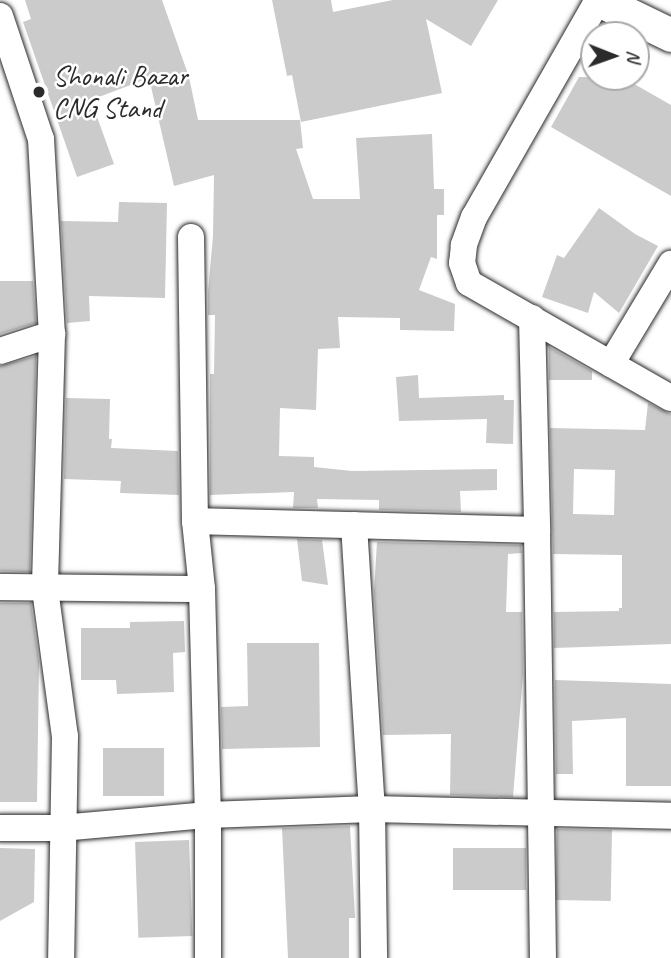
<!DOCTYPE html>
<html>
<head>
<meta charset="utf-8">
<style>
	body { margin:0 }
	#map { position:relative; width:671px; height:958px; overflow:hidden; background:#fff; font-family:Caveat,sans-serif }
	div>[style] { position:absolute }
	.building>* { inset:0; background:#cbcbcb; transform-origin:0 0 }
	.roads { filter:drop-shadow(0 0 2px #2b2b2b) drop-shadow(0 0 2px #2b2b2b) }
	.minor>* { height:26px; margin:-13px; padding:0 13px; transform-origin:13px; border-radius:13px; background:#fff }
	.tertiary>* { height:33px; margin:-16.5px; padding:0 16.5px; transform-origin:16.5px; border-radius:16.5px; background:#fff }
	.dots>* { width:19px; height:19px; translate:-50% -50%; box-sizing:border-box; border:4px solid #fff; border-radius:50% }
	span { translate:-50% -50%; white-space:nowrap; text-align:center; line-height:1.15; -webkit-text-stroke:5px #fff; paint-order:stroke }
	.poi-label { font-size:28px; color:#2b2b2b }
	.left { translate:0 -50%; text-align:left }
	.north { position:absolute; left:580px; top:21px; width:70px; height:70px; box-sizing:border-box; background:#fff; border:2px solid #aaa; border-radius:50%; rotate:91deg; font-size:19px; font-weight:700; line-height:28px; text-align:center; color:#2b2b2b }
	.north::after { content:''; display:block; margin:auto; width:24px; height:32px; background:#2b2b2b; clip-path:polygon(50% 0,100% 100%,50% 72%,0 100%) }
</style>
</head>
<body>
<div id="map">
	<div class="building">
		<i style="clip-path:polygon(25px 0,162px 0,189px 77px,198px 120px,300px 120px,303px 148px,296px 149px,313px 199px,360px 199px,356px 138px,432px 134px,434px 189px,444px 189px,444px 215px,437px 215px,437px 259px,431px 257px,419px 290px,455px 304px,454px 331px,400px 330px,400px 318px,338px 317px,340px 348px,318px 349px,316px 410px,280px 408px,279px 456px,314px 457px,314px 467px,352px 471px,497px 469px,497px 490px,460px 491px,461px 512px,379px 510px,379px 500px,317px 499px,318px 508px,293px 508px,294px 492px,210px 495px,210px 374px,214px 374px,215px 315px,208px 315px,208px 292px,213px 236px,214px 175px,174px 186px,149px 78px,91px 100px,114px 164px,77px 177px,23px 22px,31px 19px)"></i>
		<i style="clip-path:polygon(272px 0,331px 0,333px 12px,393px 0,498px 0,471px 46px,426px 19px,442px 93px,301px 122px,292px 75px,287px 76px)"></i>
		<i style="clip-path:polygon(579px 77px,622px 77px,671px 105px,671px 196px,551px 127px)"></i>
		<i style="clip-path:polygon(119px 202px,167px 203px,165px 298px,89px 296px,90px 321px,67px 323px,61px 221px,118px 222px)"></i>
		<i style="clip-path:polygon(599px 208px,635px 234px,658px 246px,619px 313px,594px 292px,588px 313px,542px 297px,557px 255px,564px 258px)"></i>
		<i style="clip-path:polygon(0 281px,33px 281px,36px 323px,0 334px)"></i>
		<i style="clip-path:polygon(549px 347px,592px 371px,592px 380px,549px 380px)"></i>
		<i style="clip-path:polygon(36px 356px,30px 572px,0 571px,0 366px)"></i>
		<i style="clip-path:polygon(418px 375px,419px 398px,504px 395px,504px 400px,514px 400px,513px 444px,486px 443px,487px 419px,399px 421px,396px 377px)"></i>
		<i style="clip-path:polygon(66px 398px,110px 399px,109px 439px,112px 439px,111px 448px,178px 451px,179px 495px,120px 493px,121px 481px,64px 479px)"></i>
		<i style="clip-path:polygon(evenodd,648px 403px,671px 414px,671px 644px,554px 648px,554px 612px,619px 611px,619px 608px,622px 608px,622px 555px,553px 554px,550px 428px,645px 430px,648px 403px,574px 469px,615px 470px,614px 515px,573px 514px,574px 469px)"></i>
		<i style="clip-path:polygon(297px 539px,322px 540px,328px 585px,302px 581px)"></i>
		<i style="clip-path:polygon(377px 542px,521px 545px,522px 553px,508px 554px,506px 612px,522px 612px,523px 674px,513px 797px,450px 795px,451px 734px,383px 735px,374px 592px)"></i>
		<i style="clip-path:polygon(0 603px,31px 603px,39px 662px,37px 802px,0 802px)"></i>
		<i style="clip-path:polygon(184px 621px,185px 652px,173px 653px,174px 692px,117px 694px,116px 680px,81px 680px,81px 628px,130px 628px,130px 622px)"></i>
		<i style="clip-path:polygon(247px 643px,319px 643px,320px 747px,222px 749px,221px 707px,248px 706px)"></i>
		<i style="clip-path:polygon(555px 680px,671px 684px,671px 786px,626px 786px,626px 718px,572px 721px,573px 774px,556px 774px)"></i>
		<i style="left:103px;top:748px;width:61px;height:48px"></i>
		<i style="clip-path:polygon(350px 826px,355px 918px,349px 918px,349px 958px,288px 958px,282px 828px)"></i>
		<i style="left:557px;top:829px;width:55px;height:71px;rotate:1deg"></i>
		<i style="left:189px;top:840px;width:96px;height:54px;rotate:88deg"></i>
		<i style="clip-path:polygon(0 848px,35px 849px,34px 902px,0 921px)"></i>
		<i style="left:453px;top:848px;width:73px;height:42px"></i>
	</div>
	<div class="roads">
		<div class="minor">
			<i style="left:598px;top:0;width:250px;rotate:119.7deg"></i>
			<i style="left:474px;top:217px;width:30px;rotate:110deg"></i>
			<i style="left:464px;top:245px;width:18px;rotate:96deg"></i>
			<i style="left:462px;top:263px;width:21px;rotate:71deg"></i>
			<i style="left:469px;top:283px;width:232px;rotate:29.7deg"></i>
			<i style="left:0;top:16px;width:130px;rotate:71.6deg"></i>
			<i style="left:41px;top:139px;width:195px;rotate:86.8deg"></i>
			<i style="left:52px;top:334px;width:255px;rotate:91.6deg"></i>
			<i style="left:45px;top:589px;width:148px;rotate:82.3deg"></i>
			<i style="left:65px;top:736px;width:222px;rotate:91deg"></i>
			<i style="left:191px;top:237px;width:284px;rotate:89.2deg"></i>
			<i style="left:195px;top:521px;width:68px;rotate:84.1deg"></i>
			<i style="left:202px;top:589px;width:226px;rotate:88.5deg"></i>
			<i style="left:208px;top:815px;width:143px;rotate:90deg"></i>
			<i style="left:532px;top:318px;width:212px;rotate:88.6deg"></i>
			<i style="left:0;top:351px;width:55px;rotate:-18.1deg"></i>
			<i style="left:611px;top:364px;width:117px;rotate:-59deg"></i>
			<i style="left:195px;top:521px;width:342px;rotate:1.5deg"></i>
			<i style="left:537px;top:530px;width:428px;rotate:89.2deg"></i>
			<i style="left:354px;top:525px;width:285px;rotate:86.4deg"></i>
			<i style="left:372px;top:809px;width:149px;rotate:89.2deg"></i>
			<i style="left:0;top:587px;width:202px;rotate:0.6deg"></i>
			<i style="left:0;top:828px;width:61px"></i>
			<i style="left:61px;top:828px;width:148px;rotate:-5.1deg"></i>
			<i style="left:208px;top:815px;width:164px;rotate:-2.1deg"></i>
			<i style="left:372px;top:809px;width:299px;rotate:1.3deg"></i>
		</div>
		<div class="tertiary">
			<i style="left:599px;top:0;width:80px;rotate:25.9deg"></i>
		</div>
	</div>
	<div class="dots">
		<i style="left:39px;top:92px;background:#2b2b2b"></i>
	</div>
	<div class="poi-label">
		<span class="left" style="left:53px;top:92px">Shonali Bazar<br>CNG Stand</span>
	</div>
	<div class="north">N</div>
</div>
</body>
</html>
